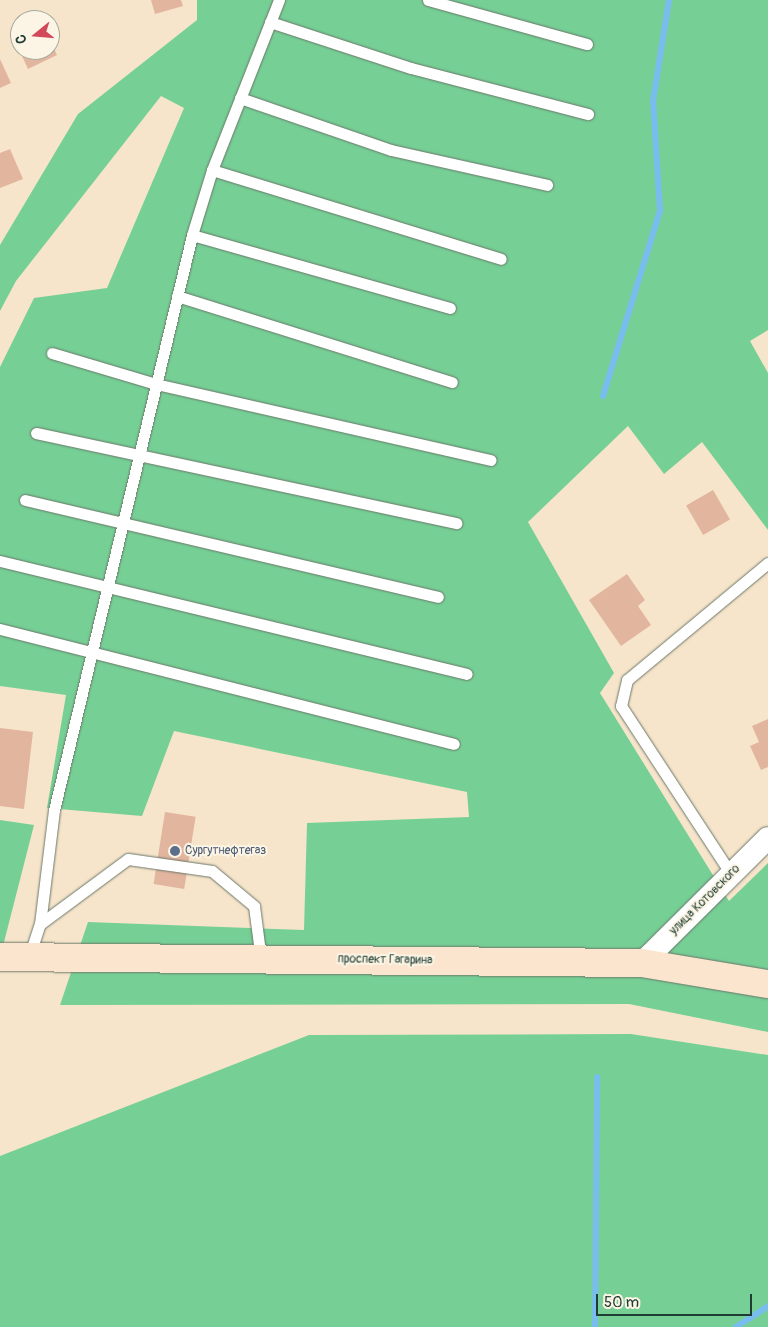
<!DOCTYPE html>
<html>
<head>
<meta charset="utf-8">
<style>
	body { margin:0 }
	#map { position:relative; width:768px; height:1327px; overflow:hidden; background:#f7e5cb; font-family:Pangolin,sans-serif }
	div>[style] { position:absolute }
	.green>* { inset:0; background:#76d096 }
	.stream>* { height:6px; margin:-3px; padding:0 3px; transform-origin:3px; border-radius:3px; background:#79bdef }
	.building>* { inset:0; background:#e2b59f; transform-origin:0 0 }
	.roads { filter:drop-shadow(0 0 1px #6b7869) drop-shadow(0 0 1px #6b7869) }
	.lane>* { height:11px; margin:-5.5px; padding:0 5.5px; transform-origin:5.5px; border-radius:5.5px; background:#fff }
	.street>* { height:22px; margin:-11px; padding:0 11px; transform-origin:11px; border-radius:11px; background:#fff }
	.secondary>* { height:28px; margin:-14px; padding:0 14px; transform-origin:14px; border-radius:14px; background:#fce5cf }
	.dots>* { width:14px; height:14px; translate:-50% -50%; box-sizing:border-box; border:2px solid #fcf5e5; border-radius:50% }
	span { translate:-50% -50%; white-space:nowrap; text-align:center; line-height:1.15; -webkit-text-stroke:4px #fcf5e5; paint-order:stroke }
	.service-label { font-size:12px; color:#4e5e75 }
	.left { translate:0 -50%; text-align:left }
	.street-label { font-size:12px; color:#1f3d34 }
	.north { position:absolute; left:10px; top:10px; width:50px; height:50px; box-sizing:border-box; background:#fcf5e5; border:1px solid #a4ab9e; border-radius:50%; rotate:253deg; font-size:14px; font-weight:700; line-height:20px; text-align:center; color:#1f3d34 }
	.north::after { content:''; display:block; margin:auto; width:18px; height:22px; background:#d1495b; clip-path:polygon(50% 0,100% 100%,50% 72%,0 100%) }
	.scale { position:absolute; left:596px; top:1294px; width:156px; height:22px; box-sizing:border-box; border:2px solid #1f3d34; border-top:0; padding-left:6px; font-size:15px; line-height:18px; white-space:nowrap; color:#1f3d34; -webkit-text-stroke:4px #fcf5e5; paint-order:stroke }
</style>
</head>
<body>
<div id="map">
	<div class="green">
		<i style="clip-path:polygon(197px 0,768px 0,768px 330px,750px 341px,768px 373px,768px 530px,702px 442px,664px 474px,628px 426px,528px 522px,614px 673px,600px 693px,729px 901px,768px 863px,768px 1032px,629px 1004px,60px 1005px,88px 922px,304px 930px,307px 823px,469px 817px,467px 792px,174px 731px,142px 816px,47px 808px,66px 695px,0 686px,0 367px,34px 298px,107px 288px,184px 108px,161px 96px,16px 281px,0 311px,0 245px,78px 114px,197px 20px)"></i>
		<i style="clip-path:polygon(0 820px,34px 825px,3px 946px,0 946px)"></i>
		<i style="clip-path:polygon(631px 1034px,768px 1055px,768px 1327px,0 1327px,0 1156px,309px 1035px)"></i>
	</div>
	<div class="stream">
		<i style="left:603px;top:396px;width:194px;rotate:-72.9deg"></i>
		<i style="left:660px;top:211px;width:110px;rotate:-93.6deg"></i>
		<i style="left:653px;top:101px;width:102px;rotate:-81deg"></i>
		<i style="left:595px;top:1327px;width:250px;rotate:-89.5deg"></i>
		<i style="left:736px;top:1327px;width:38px;rotate:-33deg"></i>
	</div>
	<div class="building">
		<i style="clip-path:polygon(151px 0,181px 0,183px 6px,155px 14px)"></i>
		<i style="clip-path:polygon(50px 40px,57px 55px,28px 69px,22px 56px,26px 54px,24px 50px,50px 50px)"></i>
		<i style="clip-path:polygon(0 59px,11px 83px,0 88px)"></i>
		<i style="clip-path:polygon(10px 149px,23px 179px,0 188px,0 153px)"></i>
		<i style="left:713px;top:490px;width:34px;height:31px;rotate:60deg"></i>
		<i style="clip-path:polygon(627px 574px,645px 600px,638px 606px,651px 625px,621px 646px,589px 600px)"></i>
		<i style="clip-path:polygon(768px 719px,768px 767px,761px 770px,750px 746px,759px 742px,752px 726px)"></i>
		<i style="clip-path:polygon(0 728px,33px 732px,24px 809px,0 806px)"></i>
		<i style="left:165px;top:812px;width:31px;height:73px;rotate:9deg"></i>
	</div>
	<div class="roads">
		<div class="lane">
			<i style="left:428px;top:0;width:165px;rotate:15.5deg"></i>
			<i style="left:270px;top:22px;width:148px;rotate:18.1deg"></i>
			<i style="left:411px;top:68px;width:183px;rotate:14.6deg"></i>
			<i style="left:240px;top:98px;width:160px;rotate:19deg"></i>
			<i style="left:391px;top:150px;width:160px;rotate:12.6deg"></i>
			<i style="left:212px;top:170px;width:302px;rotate:17.1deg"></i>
			<i style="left:192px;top:235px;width:268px;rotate:15.8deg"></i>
			<i style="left:177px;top:296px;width:288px;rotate:17.4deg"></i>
			<i style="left:52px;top:353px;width:109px;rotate:16.6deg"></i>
			<i style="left:156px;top:384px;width:343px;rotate:12.8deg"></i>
			<i style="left:36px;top:433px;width:430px;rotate:12.1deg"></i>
			<i style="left:25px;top:500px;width:424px;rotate:13.2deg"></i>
			<i style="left:0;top:561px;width:480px;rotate:13.6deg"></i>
			<i style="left:0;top:629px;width:468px;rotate:14.2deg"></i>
			<i style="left:731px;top:874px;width:201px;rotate:-123.2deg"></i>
			<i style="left:621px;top:706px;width:27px;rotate:-77deg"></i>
			<i style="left:627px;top:680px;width:183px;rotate:-39.7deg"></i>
			<i style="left:40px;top:924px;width:115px;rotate:-83deg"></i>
			<i style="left:54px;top:810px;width:591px;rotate:-76.5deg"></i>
			<i style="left:192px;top:235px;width:68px;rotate:-72.9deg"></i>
			<i style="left:212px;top:170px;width:183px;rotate:-68.5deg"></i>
			<i style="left:29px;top:957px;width:35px;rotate:-72deg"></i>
			<i style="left:40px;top:924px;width:109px;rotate:-36.5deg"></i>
			<i style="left:128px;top:859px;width:85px;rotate:8.1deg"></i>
			<i style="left:212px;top:871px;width:55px;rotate:39.8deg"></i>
			<i style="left:254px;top:906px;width:54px;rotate:82.6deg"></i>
		</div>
		<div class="street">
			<i style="left:642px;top:963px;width:177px;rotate:-44.8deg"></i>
		</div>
		<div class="secondary">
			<i style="left:0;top:957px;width:642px;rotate:0.54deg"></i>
			<i style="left:642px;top:963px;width:128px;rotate:9.5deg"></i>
		</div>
	</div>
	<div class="dots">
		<i style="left:175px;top:851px;background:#5c6f8a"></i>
	</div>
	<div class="service-label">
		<span class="left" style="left:185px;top:851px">Сургутнефтегаз</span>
	</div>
	<div class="street-label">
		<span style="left:705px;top:900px;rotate:-45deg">улица Котовского</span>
		<span style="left:385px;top:960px;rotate:1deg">проспект Гагарина</span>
	</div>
	<div class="north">С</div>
	<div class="scale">50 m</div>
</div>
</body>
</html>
